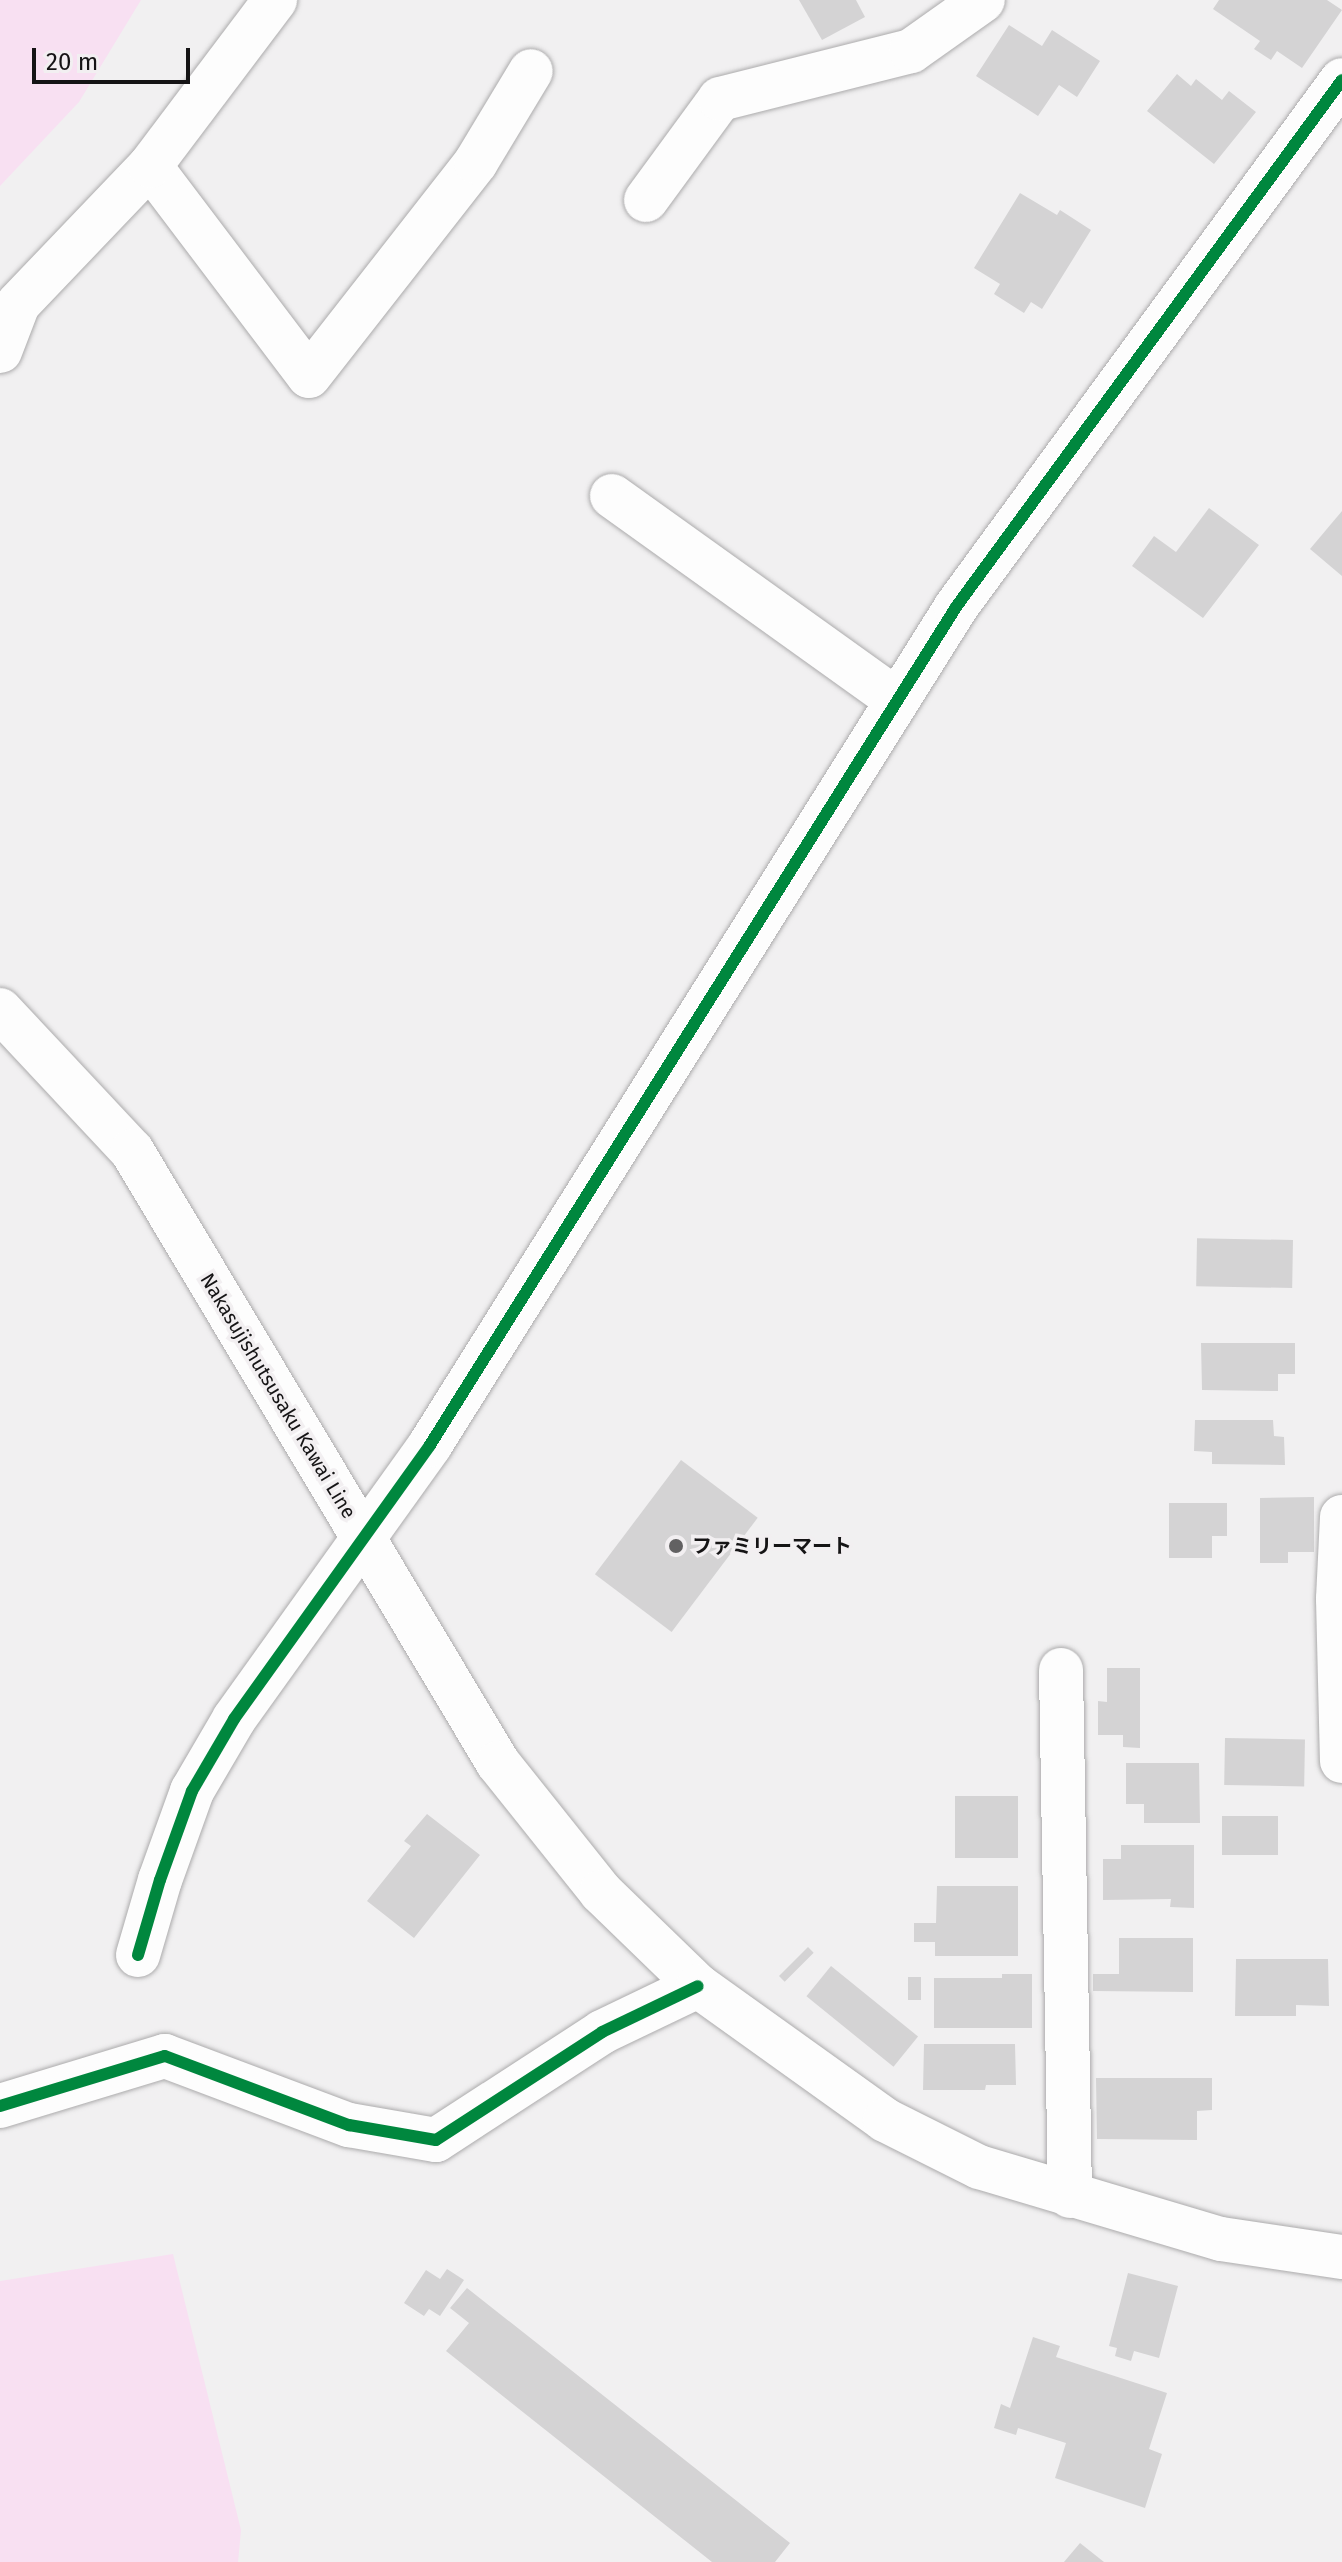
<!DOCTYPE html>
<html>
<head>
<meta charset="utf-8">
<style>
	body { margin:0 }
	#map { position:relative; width:1342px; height:2562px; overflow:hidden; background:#f1f0f1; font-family:"Fira Sans","Noto Sans JP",sans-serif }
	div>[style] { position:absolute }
	.green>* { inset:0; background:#f8e0f2 }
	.building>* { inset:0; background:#d4d3d4; transform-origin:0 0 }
	.roads { filter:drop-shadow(0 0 2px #acabac) drop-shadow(0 0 2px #acabac) }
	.minor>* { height:44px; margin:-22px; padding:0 22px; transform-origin:22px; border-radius:22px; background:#fdfdfd }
	.tertiary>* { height:44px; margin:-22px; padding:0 22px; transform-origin:22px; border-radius:22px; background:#fdfdfd }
	.secondary>* { height:44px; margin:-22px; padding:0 22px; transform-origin:22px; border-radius:22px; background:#fdfdfd }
	.cycleway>* { height:12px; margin:-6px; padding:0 6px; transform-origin:6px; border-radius:6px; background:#00873e }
	.dots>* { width:22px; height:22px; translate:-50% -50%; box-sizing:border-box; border:4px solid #f2eff1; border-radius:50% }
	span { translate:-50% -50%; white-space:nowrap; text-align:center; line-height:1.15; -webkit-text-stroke:7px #f2eff1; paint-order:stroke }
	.street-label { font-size:20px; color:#151415 }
	.poi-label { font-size:20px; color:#151415; font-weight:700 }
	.left { translate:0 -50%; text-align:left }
	.scale { position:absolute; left:32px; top:48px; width:158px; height:36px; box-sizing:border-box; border:4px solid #151415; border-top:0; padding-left:10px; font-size:24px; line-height:28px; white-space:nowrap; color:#151415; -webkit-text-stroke:6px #f2eff1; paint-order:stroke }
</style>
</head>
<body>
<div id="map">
	<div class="green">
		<i style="clip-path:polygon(0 0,141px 0,79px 102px,0 186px)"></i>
		<i style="clip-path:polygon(173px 2254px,241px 2530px,238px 2562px,0 2562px,0 2281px)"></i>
	</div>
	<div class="building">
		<i style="clip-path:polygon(799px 0,856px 0,865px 17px,822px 40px)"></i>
		<i style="clip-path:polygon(1219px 0,1327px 0,1342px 10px,1302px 68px,1277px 51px,1271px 60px,1254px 49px,1260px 41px,1213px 9px)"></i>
		<i style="clip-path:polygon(1009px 25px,1042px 46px,1052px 30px,1100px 61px,1077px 97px,1059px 85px,1038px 116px,976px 76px)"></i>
		<i style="clip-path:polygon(1177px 74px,1191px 86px,1196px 79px,1222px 100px,1229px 91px,1256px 112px,1214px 164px,1147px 111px)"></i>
		<i style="clip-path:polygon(1020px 193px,1057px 215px,1060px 210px,1091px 230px,1042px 309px,1031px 302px,1024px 313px,994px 294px,1000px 284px,974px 268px)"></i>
		<i style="clip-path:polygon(1209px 508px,1259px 545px,1203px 618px,1132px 566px,1154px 536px,1176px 552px)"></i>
		<i style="clip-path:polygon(1342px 511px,1342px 576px,1310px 549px)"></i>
		<i style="left:1293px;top:1240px;width:48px;height:96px;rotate:91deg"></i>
		<i style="clip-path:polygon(1201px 1343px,1295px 1343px,1295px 1374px,1278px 1374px,1278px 1391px,1202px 1390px)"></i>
		<i style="clip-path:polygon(1195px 1420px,1273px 1420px,1274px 1436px,1284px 1437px,1285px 1465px,1212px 1464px,1212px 1452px,1194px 1451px)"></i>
		<i style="left:681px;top:1460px;width:96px;height:143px;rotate:37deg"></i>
		<i style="clip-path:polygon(1314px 1497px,1314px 1552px,1288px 1552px,1288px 1563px,1260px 1563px,1260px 1498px)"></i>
		<i style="clip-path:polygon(1169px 1503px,1227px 1503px,1227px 1536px,1212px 1536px,1212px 1558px,1169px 1558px)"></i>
		<i style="clip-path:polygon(1107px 1668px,1140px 1668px,1140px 1748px,1123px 1747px,1123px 1735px,1098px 1735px,1098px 1701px,1107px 1702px)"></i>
		<i style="left:1225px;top:1738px;width:80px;height:47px;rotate:1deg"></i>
		<i style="clip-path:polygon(1126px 1763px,1199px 1763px,1200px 1823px,1144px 1823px,1144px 1804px,1126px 1804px)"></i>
		<i style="left:955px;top:1796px;width:63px;height:62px"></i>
		<i style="clip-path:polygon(427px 1814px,480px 1855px,414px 1938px,367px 1901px,411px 1846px,404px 1841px)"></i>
		<i style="left:1222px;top:1816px;width:56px;height:39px"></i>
		<i style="clip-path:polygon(1121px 1845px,1194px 1845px,1194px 1908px,1170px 1907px,1171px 1899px,1103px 1900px,1103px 1859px,1121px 1859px)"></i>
		<i style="clip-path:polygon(937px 1886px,1018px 1886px,1018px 1956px,935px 1956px,935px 1942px,914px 1942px,914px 1923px,936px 1923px)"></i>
		<i style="clip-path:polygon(1119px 1938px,1193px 1938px,1193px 1992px,1093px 1991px,1093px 1974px,1119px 1974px)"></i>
		<i style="left:808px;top:1947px;width:8px;height:41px;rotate:45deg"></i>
		<i style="clip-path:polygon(1236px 1959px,1328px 1959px,1329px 2006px,1296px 2005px,1296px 2016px,1235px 2016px)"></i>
		<i style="left:831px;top:1966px;width:112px;height:39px;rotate:39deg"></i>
		<i style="clip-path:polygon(1002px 1974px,1032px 1974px,1032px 2028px,934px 2028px,934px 1978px,1002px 1978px)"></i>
		<i style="left:908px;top:1977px;width:13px;height:23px"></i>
		<i style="clip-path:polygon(924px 2044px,1015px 2044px,1016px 2085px,986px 2085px,985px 2090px,923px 2090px)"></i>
		<i style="clip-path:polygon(1096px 2078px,1212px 2078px,1212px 2110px,1197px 2111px,1197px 2140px,1097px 2139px)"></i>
		<i style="clip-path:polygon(447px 2269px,464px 2280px,440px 2316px,429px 2309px,424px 2316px,404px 2303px,426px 2270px,440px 2279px)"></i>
		<i style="clip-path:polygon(1128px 2273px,1178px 2286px,1159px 2358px,1134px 2351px,1131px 2361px,1115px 2356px,1117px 2348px,1109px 2346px)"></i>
		<i style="clip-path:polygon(467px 2288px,790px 2543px,775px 2562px,712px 2562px,446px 2351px,469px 2323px,450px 2308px)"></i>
		<i style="clip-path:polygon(1033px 2337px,1060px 2346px,1056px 2357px,1167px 2393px,1149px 2449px,1162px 2454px,1145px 2508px,1055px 2478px,1066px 2443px,1018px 2428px,1016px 2435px,994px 2428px,1001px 2404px,1010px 2408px)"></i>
		<i style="clip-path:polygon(1080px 2543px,1104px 2562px,1064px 2562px)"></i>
	</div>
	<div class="roads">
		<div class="minor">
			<i style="left:150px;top:166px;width:263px;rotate:52.9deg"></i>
			<i style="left:309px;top:376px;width:271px;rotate:-52deg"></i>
			<i style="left:476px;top:162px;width:106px;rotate:-58.9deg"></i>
			<i style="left:646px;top:200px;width:125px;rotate:-53.8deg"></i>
			<i style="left:720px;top:99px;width:197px;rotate:-14.1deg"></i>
			<i style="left:911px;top:51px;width:88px;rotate:-35.3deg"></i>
			<i style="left:0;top:351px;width:50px;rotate:-69deg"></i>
			<i style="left:18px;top:304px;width:191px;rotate:-46.3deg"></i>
			<i style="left:150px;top:166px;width:208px;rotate:-53deg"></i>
			<i style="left:612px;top:496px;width:350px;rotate:35.6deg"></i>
			<i style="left:1342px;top:1517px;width:82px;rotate:92.8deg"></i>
			<i style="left:1338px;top:1599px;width:162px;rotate:88.6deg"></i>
			<i style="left:1061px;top:1670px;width:526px;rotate:89.02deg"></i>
			<i style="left:0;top:2106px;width:172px;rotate:-16.9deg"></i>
			<i style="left:165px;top:2056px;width:197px;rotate:20.6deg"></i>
			<i style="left:349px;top:2125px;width:88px;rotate:9.8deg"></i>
			<i style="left:436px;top:2140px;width:198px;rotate:-33deg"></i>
			<i style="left:602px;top:2032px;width:106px;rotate:-25.6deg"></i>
		</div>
		<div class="tertiary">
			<i style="left:138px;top:1955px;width:78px;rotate:-73.7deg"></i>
			<i style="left:160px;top:1880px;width:95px;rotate:-70.2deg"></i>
			<i style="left:192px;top:1791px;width:83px;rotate:-59.7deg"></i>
			<i style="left:234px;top:1719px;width:337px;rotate:-54.4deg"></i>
			<i style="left:430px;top:1445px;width:989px;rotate:-57.88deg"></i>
			<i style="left:956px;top:607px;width:653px;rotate:-53.78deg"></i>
		</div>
		<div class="secondary">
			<i style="left:0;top:1010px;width:193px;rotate:46.9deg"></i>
			<i style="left:132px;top:1151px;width:713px;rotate:59.12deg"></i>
			<i style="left:498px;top:1763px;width:165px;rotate:51.4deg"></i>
			<i style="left:601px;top:1892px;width:135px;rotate:44.1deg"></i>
			<i style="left:698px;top:1986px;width:230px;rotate:35.6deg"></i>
			<i style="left:885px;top:2120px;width:105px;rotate:26.6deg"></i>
			<i style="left:979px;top:2167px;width:252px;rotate:16.6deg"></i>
			<i style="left:1221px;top:2239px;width:122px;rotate:8.5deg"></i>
		</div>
	</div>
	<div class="cycleway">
		<i style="left:138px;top:1955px;width:78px;rotate:-73.7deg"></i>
		<i style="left:160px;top:1880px;width:95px;rotate:-70.2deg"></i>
		<i style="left:192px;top:1791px;width:83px;rotate:-59.7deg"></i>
		<i style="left:234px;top:1719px;width:337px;rotate:-54.4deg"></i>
		<i style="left:430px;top:1445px;width:989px;rotate:-57.88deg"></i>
		<i style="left:956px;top:607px;width:653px;rotate:-53.78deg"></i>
		<i style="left:0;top:2106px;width:172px;rotate:-16.9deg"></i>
		<i style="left:165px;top:2056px;width:197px;rotate:20.6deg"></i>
		<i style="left:349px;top:2125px;width:88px;rotate:9.8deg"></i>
		<i style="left:436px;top:2140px;width:198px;rotate:-33deg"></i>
		<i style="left:602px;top:2032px;width:106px;rotate:-25.6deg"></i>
	</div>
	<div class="dots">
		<i style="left:676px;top:1546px;background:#626162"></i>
	</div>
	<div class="street-label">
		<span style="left:278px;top:1396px;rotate:59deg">Nakasujishutsusaku Kawai Line</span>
	</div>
	<div class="poi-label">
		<span class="left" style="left:692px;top:1546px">ファミリーマート</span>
	</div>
	<div class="scale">20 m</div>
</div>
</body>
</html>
